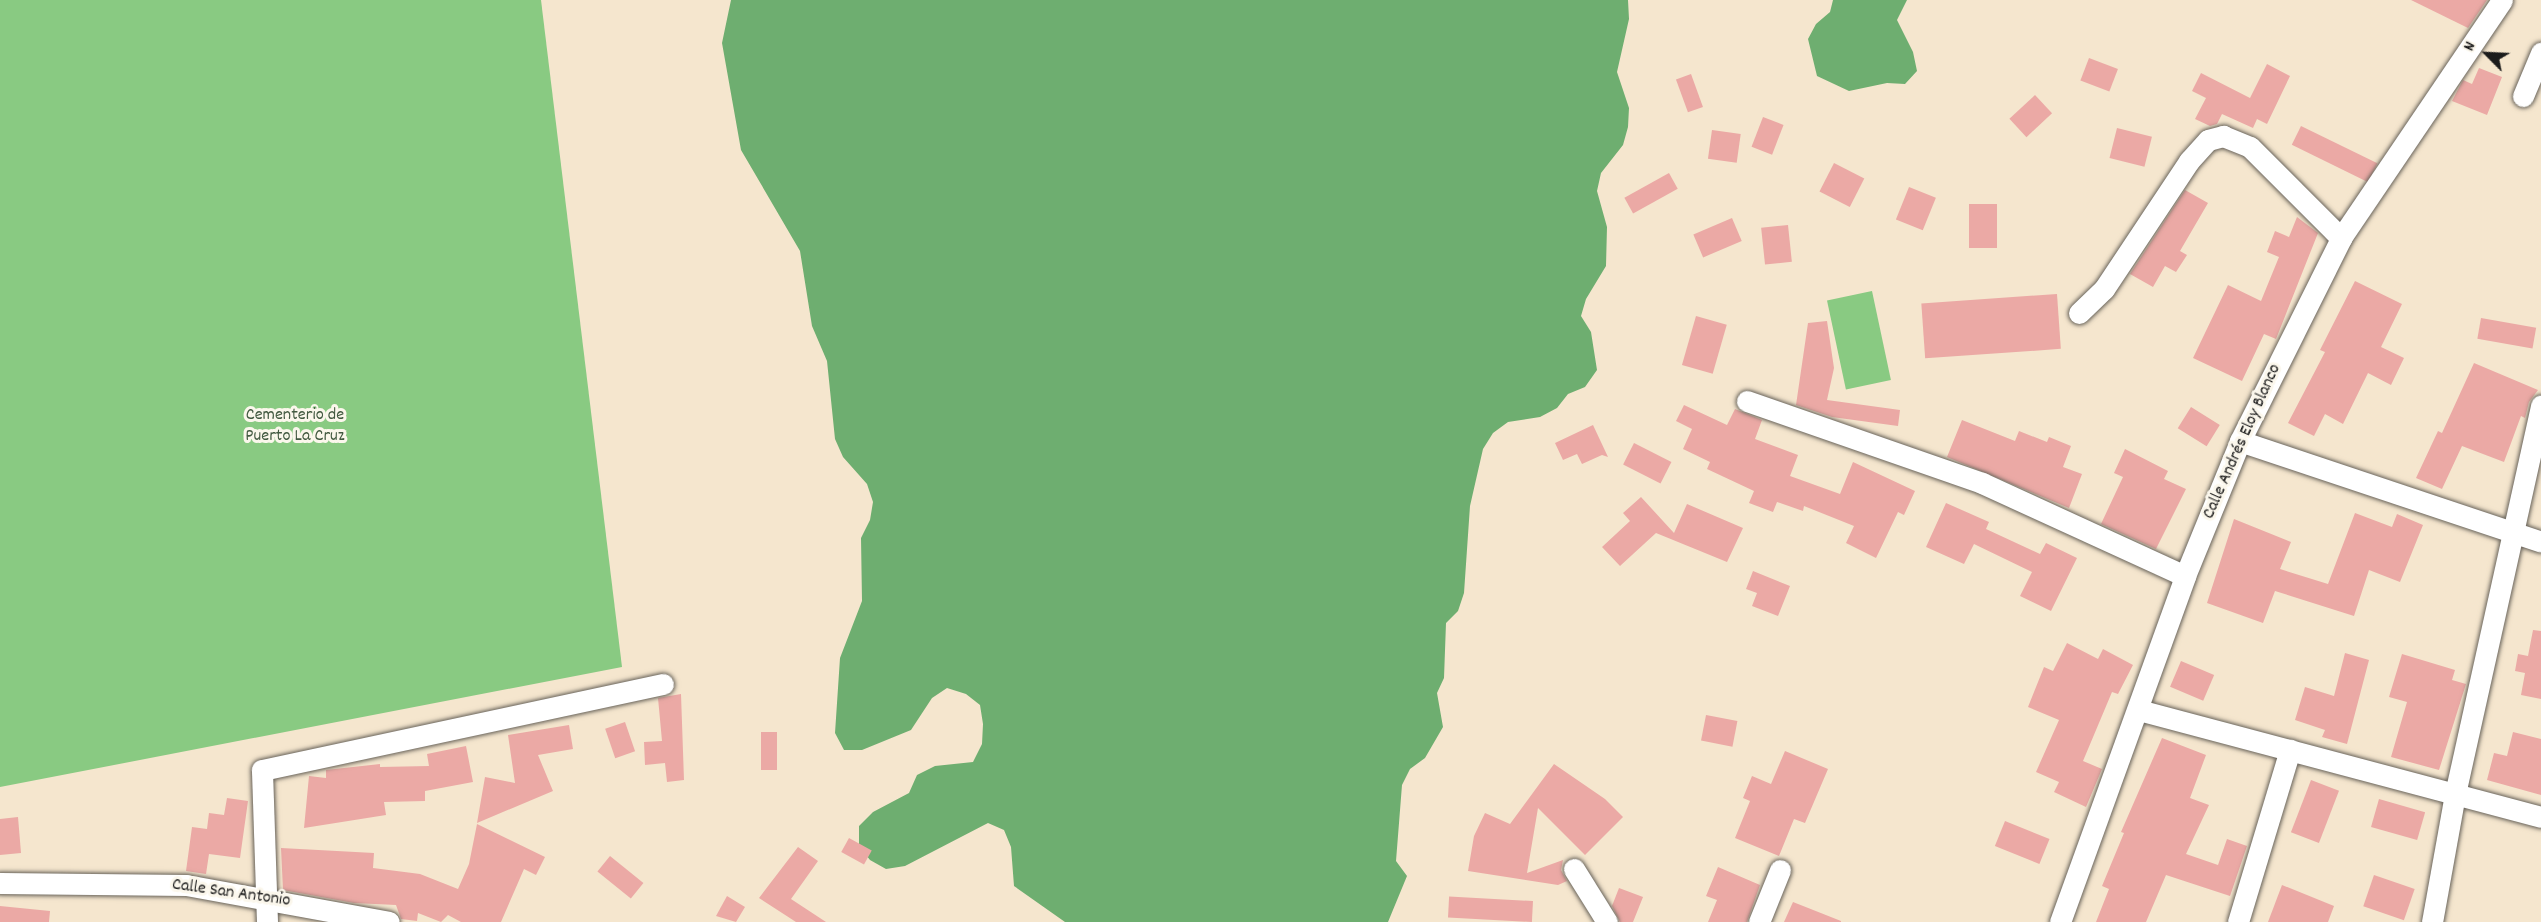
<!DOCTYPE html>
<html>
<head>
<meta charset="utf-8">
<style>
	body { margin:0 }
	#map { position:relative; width:2541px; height:922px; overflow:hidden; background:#f5e6ce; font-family:Dekko,sans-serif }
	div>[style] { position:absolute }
	.green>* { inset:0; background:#89ca82; transform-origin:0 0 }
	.forest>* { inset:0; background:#6eae70 }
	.building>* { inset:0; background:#eba9a5; transform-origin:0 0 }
	.roads { filter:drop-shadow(0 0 2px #68635a) drop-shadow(0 0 2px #68635a) }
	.minor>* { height:21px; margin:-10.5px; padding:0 10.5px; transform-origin:10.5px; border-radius:10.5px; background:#fff }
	span { translate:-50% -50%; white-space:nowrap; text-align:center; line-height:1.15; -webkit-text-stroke:6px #fbf7ec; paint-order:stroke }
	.park-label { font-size:18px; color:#425940 }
	.street-label { font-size:18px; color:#1c1c1c }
	.north { position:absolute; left:2457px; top:24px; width:60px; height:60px; -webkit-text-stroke:4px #fbf7ec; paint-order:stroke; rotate:294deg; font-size:16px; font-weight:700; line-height:24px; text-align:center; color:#1c1c1c }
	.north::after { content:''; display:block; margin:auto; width:21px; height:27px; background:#1c1c1c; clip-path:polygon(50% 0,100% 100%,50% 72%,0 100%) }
</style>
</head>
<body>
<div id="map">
	<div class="green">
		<i style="clip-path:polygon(0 0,541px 0,622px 667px,0 787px)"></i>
		<i style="left:1872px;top:291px;width:91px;height:46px;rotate:78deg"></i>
	</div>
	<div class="forest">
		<i style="clip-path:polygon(731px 0,1628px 0,1629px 19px,1617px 72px,1629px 108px,1628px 127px,1623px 145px,1601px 173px,1597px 191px,1607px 227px,1606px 266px,1586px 299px,1581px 316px,1591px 332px,1597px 370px,1585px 387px,1568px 394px,1557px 408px,1540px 417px,1508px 422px,1493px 433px,1483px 449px,1470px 506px,1464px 593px,1458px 611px,1446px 623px,1444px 678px,1437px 693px,1443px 727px,1425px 758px,1410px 769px,1402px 785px,1396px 861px,1407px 876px,1388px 922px,1065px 922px,1014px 886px,1011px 847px,1004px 830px,988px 823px,905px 866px,886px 869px,870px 860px,859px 846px,859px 826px,873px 812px,909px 793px,917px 775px,935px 766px,973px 762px,982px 744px,983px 724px,980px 705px,966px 694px,947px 688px,932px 698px,911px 730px,862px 750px,844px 750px,835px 733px,840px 658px,862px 601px,861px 538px,870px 520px,873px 502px,867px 484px,843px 457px,835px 439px,827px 361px,812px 326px,800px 251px,741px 150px,722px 43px)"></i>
		<i style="clip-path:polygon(1833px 0,1907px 0,1897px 20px,1913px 52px,1917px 71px,1905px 84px,1887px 83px,1849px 91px,1817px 76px,1808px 39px,1816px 24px,1830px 12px)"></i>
	</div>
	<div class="building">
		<i style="clip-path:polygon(2411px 0,2487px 0,2468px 28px)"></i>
		<i style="left:2089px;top:58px;width:31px;height:24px;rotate:21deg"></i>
		<i style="clip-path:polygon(2267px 64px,2290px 76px,2267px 124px,2257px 119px,2253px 128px,2222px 114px,2217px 124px,2210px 126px,2195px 119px,2206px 98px,2192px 91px,2201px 73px,2250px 98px)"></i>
		<i style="clip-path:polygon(2479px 68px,2502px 77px,2487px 115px,2452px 101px,2463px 80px,2472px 84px)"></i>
		<i style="left:1691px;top:74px;width:35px;height:16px;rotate:70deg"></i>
		<i style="left:2035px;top:95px;width:25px;height:35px;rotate:47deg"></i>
		<i style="left:1763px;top:117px;width:22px;height:32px;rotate:21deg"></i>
		<i style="left:2301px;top:126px;width:85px;height:21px;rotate:26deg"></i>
		<i style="left:2117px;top:128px;width:36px;height:31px;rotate:14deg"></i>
		<i style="left:1712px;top:130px;width:29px;height:29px;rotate:8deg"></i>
		<i style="left:1834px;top:163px;width:34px;height:32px;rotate:27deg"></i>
		<i style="left:1669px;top:173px;width:18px;height:51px;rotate:61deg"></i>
		<i style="left:1909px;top:187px;width:29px;height:35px;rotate:22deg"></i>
		<i style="clip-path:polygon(2185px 190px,2208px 203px,2180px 251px,2187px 255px,2176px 272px,2165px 266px,2153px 287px,2130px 274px)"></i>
		<i style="left:1969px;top:204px;width:28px;height:44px"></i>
		<i style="clip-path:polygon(2297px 217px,2318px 233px,2276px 339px,2264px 334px,2242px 381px,2193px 358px,2228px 285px,2261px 301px,2279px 257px,2267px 252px,2275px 231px,2289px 237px)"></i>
		<i style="left:1732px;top:218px;width:25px;height:42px;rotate:67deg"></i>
		<i style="left:1788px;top:225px;width:37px;height:27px;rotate:84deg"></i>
		<i style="clip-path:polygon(2355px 281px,2402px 304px,2381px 347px,2404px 358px,2391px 385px,2368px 373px,2343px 424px,2325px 414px,2314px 436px,2288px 423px,2325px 352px,2320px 350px)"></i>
		<i style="left:2057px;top:294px;width:55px;height:136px;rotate:86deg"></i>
		<i style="left:1696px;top:316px;width:32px;height:51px;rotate:16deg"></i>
		<i style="left:2481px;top:318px;width:56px;height:21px;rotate:10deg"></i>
		<i style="clip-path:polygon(1827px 321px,1834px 368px,1827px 400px,1900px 410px,1898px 426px,1832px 417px,1796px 405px,1808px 323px)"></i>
		<i style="clip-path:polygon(2474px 363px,2538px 390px,2529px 402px,2525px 418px,2521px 416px,2504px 462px,2462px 446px,2442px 489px,2416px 478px,2438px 431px,2442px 433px)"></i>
		<i style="clip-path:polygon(1684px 405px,1727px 425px,1735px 409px,1762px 420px,1755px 439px,1798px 455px,1790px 476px,1840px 494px,1853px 462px,1915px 491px,1904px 515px,1898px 512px,1876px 558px,1846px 543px,1854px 526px,1804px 506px,1803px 511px,1777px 502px,1773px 512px,1749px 503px,1754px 491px,1707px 469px,1710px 462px,1683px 449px,1692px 429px,1676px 421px)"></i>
		<i style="left:2191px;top:407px;width:34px;height:25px;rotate:32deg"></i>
		<i style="clip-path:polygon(1962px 420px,2015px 441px,2019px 431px,2047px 442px,2049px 437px,2071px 446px,2063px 467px,2082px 474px,2069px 508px,1947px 457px)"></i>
		<i style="clip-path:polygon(1593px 425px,1608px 457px,1602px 455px,1582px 464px,1577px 454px,1563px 460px,1555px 443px)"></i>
		<i style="left:1634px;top:443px;width:42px;height:24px;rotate:27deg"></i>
		<i style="clip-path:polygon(2125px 449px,2168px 471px,2164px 479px,2186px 489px,2156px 549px,2101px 524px,2123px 477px,2114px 473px)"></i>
		<i style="clip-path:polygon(1641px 497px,1674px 533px,1687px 504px,1743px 528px,1727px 562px,1656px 533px,1620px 566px,1602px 547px,1630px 521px,1623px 513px)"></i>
		<i style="clip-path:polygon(1946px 503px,1989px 522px,1986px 529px,2040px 554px,2046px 543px,2077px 558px,2051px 611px,2020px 596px,2032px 572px,1974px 544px,1964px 564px,1926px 547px)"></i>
		<i style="clip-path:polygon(2355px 513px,2392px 527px,2397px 514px,2423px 525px,2400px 582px,2369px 570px,2354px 616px,2275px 591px,2263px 623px,2207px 603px,2234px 519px,2291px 542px,2280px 569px,2328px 584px)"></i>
		<i style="clip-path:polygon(1753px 571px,1790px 586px,1778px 616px,1752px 606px,1757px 593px,1746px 589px)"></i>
		<i style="clip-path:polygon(2533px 630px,2541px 631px,2541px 699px,2521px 695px,2525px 673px,2515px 671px,2518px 654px,2528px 656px)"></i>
		<i style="clip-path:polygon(2067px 643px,2098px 659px,2103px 649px,2133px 665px,2118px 694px,2112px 692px,2083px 761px,2102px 769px,2086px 807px,2054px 792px,2059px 782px,2036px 772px,2059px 720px,2028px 707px,2044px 667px,2053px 671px)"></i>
		<i style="clip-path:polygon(2345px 653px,2369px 660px,2347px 744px,2322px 737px,2325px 730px,2295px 720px,2305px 687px,2334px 696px)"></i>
		<i style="clip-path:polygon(2402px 654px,2455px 670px,2452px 680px,2466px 684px,2439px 770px,2391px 757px,2407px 702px,2389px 697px)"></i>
		<i style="left:2181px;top:661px;width:36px;height:28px;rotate:23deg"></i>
		<i style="clip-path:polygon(681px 694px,684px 780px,667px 782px,665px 763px,645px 765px,644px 742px,662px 741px,658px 698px)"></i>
		<i style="left:1706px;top:715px;width:32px;height:26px;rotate:11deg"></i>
		<i style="left:625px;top:722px;width:31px;height:21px;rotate:71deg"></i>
		<i style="clip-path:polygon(569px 725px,573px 749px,538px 755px,553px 791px,477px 823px,485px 777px,515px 783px,508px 735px)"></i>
		<i style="left:761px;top:732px;width:16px;height:38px"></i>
		<i style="clip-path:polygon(2513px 732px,2541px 739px,2541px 795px,2487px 780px,2494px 753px,2507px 756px)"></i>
		<i style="clip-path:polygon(2162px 738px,2206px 755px,2190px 798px,2209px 805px,2186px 854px,2218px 865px,2227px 839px,2247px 846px,2230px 896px,2166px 875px,2146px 922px,2096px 922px,2109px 889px,2102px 886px,2124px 833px,2121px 832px)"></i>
		<i style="clip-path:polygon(466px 746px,473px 782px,425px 791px,425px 801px,384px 802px,386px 815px,304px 828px,309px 776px,326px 778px,326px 770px,380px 764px,380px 767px,429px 766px,427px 754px)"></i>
		<i style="clip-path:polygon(1785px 751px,1828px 769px,1805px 823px,1794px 819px,1779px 856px,1735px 838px,1750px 801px,1743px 798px,1752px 776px,1771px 784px)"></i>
		<i style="clip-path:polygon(1554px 764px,1605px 799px,1623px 817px,1585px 855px,1538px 808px,1527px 873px,1563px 860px,1561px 870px,1567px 881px,1558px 885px,1468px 871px,1474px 836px,1485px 813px,1510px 824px)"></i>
		<i style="left:2311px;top:780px;width:30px;height:56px;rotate:21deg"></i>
		<i style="clip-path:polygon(227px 798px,248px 801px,240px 858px,209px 854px,206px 874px,186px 871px,192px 827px,207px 829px,209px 813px,224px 815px)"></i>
		<i style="left:2379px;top:799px;width:48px;height:29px;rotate:16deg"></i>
		<i style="clip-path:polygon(18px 817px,21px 853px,0 855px,0 819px)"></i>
		<i style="left:2005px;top:821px;width:48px;height:27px;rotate:22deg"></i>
		<i style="clip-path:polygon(477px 824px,545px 857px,536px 875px,524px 869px,501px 922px,461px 922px,448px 915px,441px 922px,418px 913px,417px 921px,401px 919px,396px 905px,354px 903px,283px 890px,281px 848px,374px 853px,373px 868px,420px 874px,458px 889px,469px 864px)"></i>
		<i style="left:849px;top:838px;width:26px;height:16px;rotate:29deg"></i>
		<i style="clip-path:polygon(798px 847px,818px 861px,791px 899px,826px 922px,796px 922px,759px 898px)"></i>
		<i style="left:610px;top:856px;width:43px;height:20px;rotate:39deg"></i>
		<i style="clip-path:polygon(1718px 867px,1760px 885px,1747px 922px,1708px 922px,1717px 900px,1706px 896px)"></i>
		<i style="left:2374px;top:875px;width:43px;height:33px;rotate:19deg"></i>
		<i style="clip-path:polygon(2282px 885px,2334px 906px,2328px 922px,2268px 922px)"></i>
		<i style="clip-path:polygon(1619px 888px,1643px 897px,1633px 922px,1620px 922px,1612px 906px)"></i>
		<i style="clip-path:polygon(727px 896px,745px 907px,736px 922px,716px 916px)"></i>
		<i style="left:1533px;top:901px;width:21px;height:84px;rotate:93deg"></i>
		<i style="clip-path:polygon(1793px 902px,1841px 921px,1841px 922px,1784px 922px)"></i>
		<i style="clip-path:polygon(0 906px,50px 911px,49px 922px,0 922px)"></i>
	</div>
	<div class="roads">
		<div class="minor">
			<i style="left:2523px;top:96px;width:47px;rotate:-67.3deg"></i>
			<i style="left:2079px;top:313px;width:35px;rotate:-44deg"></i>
			<i style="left:2104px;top:289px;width:154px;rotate:-56.4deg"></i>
			<i style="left:2189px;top:161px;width:28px;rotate:-48deg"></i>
			<i style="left:2208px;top:140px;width:16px;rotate:-15deg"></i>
			<i style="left:2223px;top:136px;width:29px;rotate:22deg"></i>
			<i style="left:2250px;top:147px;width:129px;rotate:45deg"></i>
			<i style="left:1747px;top:401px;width:249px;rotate:19.2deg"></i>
			<i style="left:1982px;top:483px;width:223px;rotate:24.6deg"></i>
			<i style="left:2240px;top:441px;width:317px;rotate:18.5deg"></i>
			<i style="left:2139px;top:710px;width:416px;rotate:14.9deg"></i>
			<i style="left:1574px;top:869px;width:62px;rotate:58.1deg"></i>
			<i style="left:0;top:883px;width:186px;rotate:0.6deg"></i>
			<i style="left:186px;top:885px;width:206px;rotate:10.3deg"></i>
			<i style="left:267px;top:922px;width:152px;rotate:-91.9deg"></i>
			<i style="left:262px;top:770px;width:410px;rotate:-12.1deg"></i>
			<i style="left:1759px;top:922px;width:56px;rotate:-68deg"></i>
			<i style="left:2060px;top:922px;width:368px;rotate:-70.1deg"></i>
			<i style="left:2185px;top:576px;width:146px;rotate:-67.8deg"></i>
			<i style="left:2240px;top:441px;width:227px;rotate:-63.5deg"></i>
			<i style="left:2341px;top:238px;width:287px;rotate:-55.9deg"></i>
			<i style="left:2238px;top:922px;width:180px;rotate:-73.2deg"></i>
			<i style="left:2432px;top:922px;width:130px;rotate:-79.8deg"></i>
			<i style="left:2455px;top:794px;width:398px;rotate:-77.5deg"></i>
		</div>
	</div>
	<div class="park-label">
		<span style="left:295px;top:427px">Cementerio de<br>Puerto La Cruz</span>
	</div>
	<div class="street-label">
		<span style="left:2243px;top:442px;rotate:-66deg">Calle Andrés Eloy Blanco</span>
		<span style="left:231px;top:894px;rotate:8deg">Calle San Antonio</span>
	</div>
	<div class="north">N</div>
</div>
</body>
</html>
